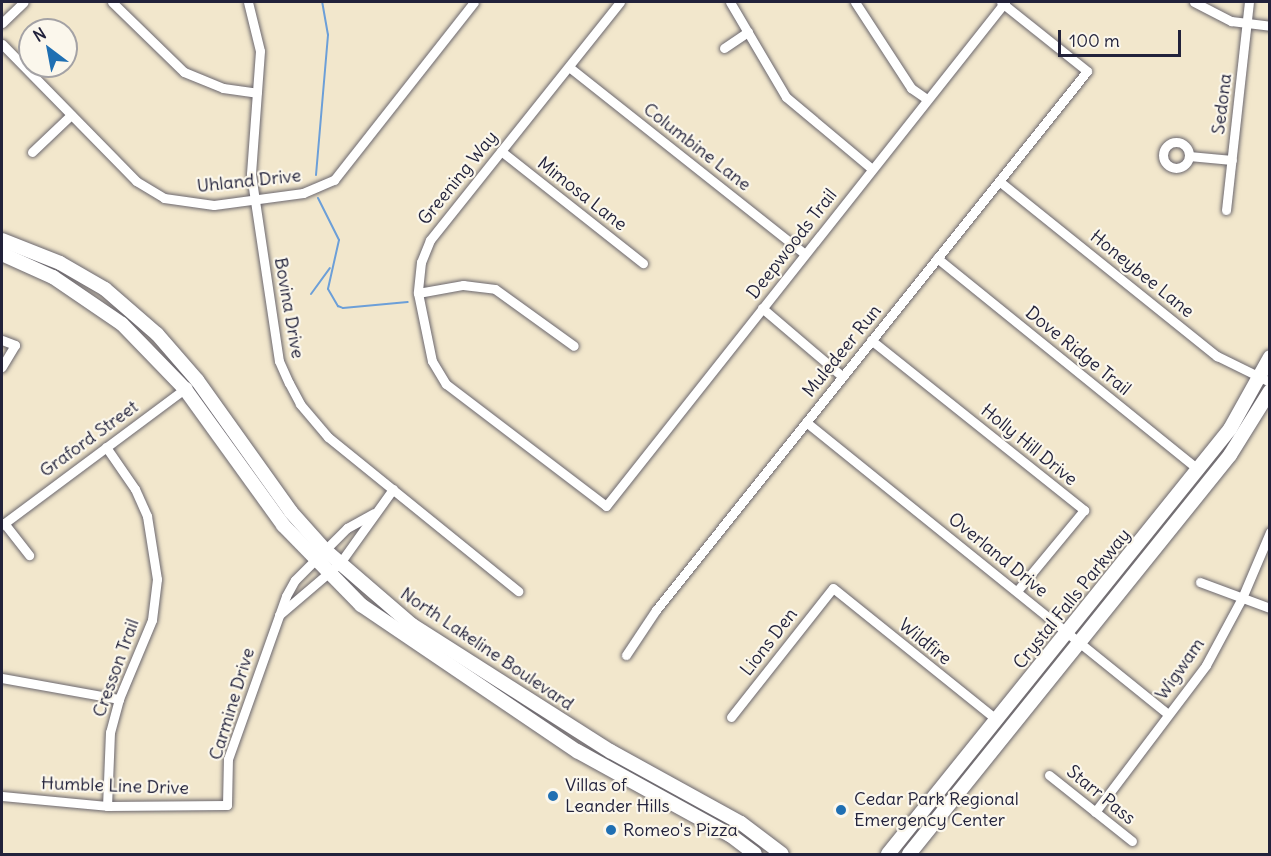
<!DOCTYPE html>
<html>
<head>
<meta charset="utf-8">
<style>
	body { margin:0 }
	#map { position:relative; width:1271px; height:856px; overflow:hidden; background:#f2e7cc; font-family:Delius,sans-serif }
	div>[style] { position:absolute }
	.stream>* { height:2px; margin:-1px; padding:0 1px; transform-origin:1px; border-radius:1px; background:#6c9fd8 }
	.roads { filter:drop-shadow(0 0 2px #6b676e) drop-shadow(0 0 2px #6b676e) }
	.street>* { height:9px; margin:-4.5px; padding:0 4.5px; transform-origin:4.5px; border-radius:4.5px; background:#fff }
	.street>.ring { margin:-4.5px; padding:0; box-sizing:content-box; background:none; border:9px solid #fff; border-radius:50% }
	.secondary>* { height:14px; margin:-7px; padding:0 7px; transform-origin:7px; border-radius:7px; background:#fff }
	.dots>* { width:16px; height:16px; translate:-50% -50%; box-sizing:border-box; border:3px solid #fbf7ec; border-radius:50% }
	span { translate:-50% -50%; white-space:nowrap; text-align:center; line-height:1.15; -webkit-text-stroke:4.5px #fbf7ec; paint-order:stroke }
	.street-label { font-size:18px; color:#22223b }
	.poi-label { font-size:18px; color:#22223b }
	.left { translate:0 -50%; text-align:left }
	.frame { position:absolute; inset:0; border:3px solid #22223b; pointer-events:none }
	.north { position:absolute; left:18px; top:18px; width:60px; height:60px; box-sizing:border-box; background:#fbf7ec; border:2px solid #a4a2a5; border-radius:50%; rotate:328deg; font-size:16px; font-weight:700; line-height:24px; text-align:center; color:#22223b }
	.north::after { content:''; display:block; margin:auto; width:21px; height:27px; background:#1f6fb2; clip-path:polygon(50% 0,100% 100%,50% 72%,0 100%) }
	.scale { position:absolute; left:1058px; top:30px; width:123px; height:27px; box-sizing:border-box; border:3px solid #22223b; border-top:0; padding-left:8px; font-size:18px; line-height:21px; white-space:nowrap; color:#22223b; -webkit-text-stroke:4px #fbf7ec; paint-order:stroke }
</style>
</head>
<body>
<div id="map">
	<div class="stream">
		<i style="left:316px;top:175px;width:141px;rotate:-85.1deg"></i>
		<i style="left:328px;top:35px;width:34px;rotate:-100deg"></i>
		<i style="left:318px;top:198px;width:47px;rotate:63.4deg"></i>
		<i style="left:339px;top:240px;width:50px;rotate:102.7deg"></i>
		<i style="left:328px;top:289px;width:20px;rotate:60deg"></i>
		<i style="left:338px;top:306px;width:5px;rotate:22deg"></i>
		<i style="left:343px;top:308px;width:65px;rotate:-5.3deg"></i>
		<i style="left:311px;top:294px;width:32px;rotate:-54deg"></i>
	</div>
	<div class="roads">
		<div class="street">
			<i style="left:112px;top:2px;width:100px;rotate:44.2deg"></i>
			<i style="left:184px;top:72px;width:42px;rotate:22.3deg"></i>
			<i style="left:223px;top:88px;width:34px;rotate:8deg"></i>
			<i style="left:248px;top:2px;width:50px;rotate:76.2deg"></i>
			<i style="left:260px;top:51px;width:123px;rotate:94.2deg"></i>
			<i style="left:251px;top:174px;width:189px;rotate:81.5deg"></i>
			<i style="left:279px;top:361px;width:24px;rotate:66deg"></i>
			<i style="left:289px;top:383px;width:24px;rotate:62deg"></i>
			<i style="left:300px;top:404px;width:43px;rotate:49.7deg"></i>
			<i style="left:328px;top:437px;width:245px;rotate:39deg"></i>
			<i style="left:620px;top:2px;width:305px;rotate:128.6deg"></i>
			<i style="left:430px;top:240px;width:24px;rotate:112deg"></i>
			<i style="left:421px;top:262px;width:31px;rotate:96deg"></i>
			<i style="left:418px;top:293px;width:69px;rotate:78.4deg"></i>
			<i style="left:432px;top:361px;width:27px;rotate:59deg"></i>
			<i style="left:446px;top:384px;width:201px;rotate:37.3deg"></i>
			<i style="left:606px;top:506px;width:643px;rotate:-51.63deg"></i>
			<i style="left:730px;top:2px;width:110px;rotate:59.5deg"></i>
			<i style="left:786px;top:97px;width:112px;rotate:39.9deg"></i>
			<i style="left:855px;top:2px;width:103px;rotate:56.9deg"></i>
			<i style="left:911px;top:88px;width:19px;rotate:35deg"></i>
			<i style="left:1194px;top:2px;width:42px;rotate:27.2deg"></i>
			<i style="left:1231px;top:21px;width:39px;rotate:7deg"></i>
			<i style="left:2px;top:23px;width:30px;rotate:-44deg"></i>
			<i style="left:2px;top:44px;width:192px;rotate:45.6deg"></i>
			<i style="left:136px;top:181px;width:33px;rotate:31deg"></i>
			<i style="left:164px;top:198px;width:50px;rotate:8deg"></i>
			<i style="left:214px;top:205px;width:90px;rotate:-7.7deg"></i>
			<i style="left:303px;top:193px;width:34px;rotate:-23deg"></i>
			<i style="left:334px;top:180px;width:226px;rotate:-51.8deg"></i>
			<i style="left:724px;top:48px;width:29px;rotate:-34deg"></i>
			<i style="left:569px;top:67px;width:301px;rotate:38.4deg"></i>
			<i class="ring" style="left:1163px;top:142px;width:17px;height:17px"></i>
			<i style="left:501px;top:151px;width:181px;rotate:38.3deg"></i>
			<i style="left:32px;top:152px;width:54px;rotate:-43.5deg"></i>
			<i style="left:1189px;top:156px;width:43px;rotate:5.3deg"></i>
			<i style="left:999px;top:181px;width:280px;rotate:38.8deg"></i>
			<i style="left:1217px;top:356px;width:59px;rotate:26.1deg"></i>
			<i style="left:1226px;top:210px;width:209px;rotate:-83.7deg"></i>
			<i style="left:937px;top:258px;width:337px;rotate:39deg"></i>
			<i style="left:418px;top:293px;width:46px;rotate:-10.1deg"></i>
			<i style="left:463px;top:285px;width:32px;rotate:7deg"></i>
			<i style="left:495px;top:289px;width:97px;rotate:35.8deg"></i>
			<i style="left:762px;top:308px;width:106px;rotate:40.4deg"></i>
			<i style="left:2px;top:340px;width:14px;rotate:21deg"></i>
			<i style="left:15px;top:345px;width:26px;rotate:121deg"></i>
			<i style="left:871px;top:340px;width:273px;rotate:38.6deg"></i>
			<i style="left:1084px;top:510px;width:105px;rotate:129.6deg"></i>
			<i style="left:806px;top:422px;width:465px;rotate:38.9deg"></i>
			<i style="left:106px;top:447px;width:51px;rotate:55.4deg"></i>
			<i style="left:135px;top:489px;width:30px;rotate:66deg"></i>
			<i style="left:147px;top:516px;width:64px;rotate:81deg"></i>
			<i style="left:157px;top:579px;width:41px;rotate:97deg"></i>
			<i style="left:152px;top:620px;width:86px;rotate:112.7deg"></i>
			<i style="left:119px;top:699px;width:34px;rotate:105deg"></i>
			<i style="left:110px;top:732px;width:74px;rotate:92.3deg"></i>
			<i style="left:4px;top:523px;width:41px;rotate:52deg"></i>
			<i style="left:2px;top:525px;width:231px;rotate:-36.7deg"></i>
			<i style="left:1200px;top:582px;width:75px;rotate:20.4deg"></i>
			<i style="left:279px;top:615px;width:80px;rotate:-40.4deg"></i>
			<i style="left:340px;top:563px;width:91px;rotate:-54.4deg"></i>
			<i style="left:626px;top:655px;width:54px;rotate:-56.3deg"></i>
			<i style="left:656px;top:610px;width:690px;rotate:-51.35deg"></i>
			<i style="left:1087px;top:71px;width:110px;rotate:-141.3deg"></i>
			<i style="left:2px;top:678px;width:119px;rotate:10.2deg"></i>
			<i style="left:731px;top:717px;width:164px;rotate:-51.7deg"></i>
			<i style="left:833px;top:588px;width:211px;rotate:38.8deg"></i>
			<i style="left:1049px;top:775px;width:106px;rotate:38.5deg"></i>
			<i style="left:2px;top:796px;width:105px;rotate:5.4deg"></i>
			<i style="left:107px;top:806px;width:120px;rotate:-0.5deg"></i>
			<i style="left:227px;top:805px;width:46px;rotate:-88.8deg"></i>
			<i style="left:228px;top:759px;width:173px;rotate:-70.4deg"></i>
			<i style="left:286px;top:596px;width:18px;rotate:-61deg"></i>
			<i style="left:295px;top:580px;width:74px;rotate:-45deg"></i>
			<i style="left:347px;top:528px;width:31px;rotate:-29deg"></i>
			<i style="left:1095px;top:812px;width:184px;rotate:-52.9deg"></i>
			<i style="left:1206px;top:665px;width:76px;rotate:-61.8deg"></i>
			<i style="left:1242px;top:598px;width:72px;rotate:-67deg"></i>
		</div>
		<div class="secondary">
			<i style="left:2px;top:240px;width:62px;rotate:21.6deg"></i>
			<i style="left:60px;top:263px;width:52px;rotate:30deg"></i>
			<i style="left:105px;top:289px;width:69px;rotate:40.9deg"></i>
			<i style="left:157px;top:334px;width:61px;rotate:49deg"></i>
			<i style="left:197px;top:380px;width:162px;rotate:54.5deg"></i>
			<i style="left:291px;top:512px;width:51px;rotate:48.2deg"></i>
			<i style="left:325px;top:550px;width:115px;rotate:40.8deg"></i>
			<i style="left:412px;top:625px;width:235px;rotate:32.5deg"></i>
			<i style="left:610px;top:751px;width:149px;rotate:28.8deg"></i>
			<i style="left:741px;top:823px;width:51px;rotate:37.1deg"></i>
			<i style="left:2px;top:254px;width:56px;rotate:24.3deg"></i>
			<i style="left:53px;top:277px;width:83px;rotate:34.3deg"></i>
			<i style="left:122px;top:324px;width:91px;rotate:45.9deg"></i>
			<i style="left:185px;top:389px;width:168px;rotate:54.2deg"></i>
			<i style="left:283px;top:525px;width:112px;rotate:45.7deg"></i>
			<i style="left:361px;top:605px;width:261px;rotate:34.1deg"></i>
			<i style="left:577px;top:751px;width:175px;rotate:28.8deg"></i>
			<i style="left:730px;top:835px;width:31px;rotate:37deg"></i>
			<i style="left:888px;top:854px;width:546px;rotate:-51.18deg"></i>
			<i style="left:1230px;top:429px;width:82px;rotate:-60.9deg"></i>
			<i style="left:909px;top:854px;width:512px;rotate:-51.18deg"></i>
			<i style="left:1230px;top:455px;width:75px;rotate:-58deg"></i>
		</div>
	</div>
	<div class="dots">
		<i style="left:553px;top:796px;background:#1f6fb2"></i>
		<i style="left:841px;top:810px;background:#1f6fb2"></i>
		<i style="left:611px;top:830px;background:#1f6fb2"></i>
	</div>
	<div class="street-label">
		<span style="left:1222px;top:104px;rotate:-83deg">Sedona</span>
		<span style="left:697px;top:147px;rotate:38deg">Columbine Lane</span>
		<span style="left:458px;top:178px;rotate:-51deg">Greening Way</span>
		<span style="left:249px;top:181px;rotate:-6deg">Uhland Drive</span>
		<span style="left:582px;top:194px;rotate:38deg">Mimosa Lane</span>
		<span style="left:792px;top:244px;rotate:-52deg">Deepwoods Trail</span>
		<span style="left:1142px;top:274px;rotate:39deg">Honeybee Lane</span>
		<span style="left:289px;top:308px;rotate:80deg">Bovina Drive</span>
		<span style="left:842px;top:351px;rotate:-51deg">Muledeer Run</span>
		<span style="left:1078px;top:351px;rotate:39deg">Dove Ridge Trail</span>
		<span style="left:89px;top:439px;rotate:-36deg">Graford Street</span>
		<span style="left:1029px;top:445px;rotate:39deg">Holly Hill Drive</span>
		<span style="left:998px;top:555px;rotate:39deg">Overland Drive</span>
		<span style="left:1072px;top:599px;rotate:-51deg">Crystal Falls Parkway</span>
		<span style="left:769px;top:642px;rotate:-52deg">Lions Den</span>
		<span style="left:925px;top:642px;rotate:39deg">Wildfire</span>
		<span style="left:487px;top:649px;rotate:34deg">North Lakeline Boulevard</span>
		<span style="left:116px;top:668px;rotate:-70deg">Cresson Trail</span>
		<span style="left:1180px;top:669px;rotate:-55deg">Wigwam</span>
		<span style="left:232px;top:704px;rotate:-73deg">Carmine Drive</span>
		<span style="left:115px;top:786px;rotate:2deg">Humble Line Drive</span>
		<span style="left:1101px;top:795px;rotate:39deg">Starr Pass</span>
	</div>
	<div class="poi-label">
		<span class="left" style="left:565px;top:796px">Villas of<br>Leander Hills</span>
		<span class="left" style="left:854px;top:810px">Cedar Park Regional<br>Emergency Center</span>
		<span class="left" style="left:623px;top:830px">Romeo's Pizza</span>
	</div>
	<div class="frame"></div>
	<div class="north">N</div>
	<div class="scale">100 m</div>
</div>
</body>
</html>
